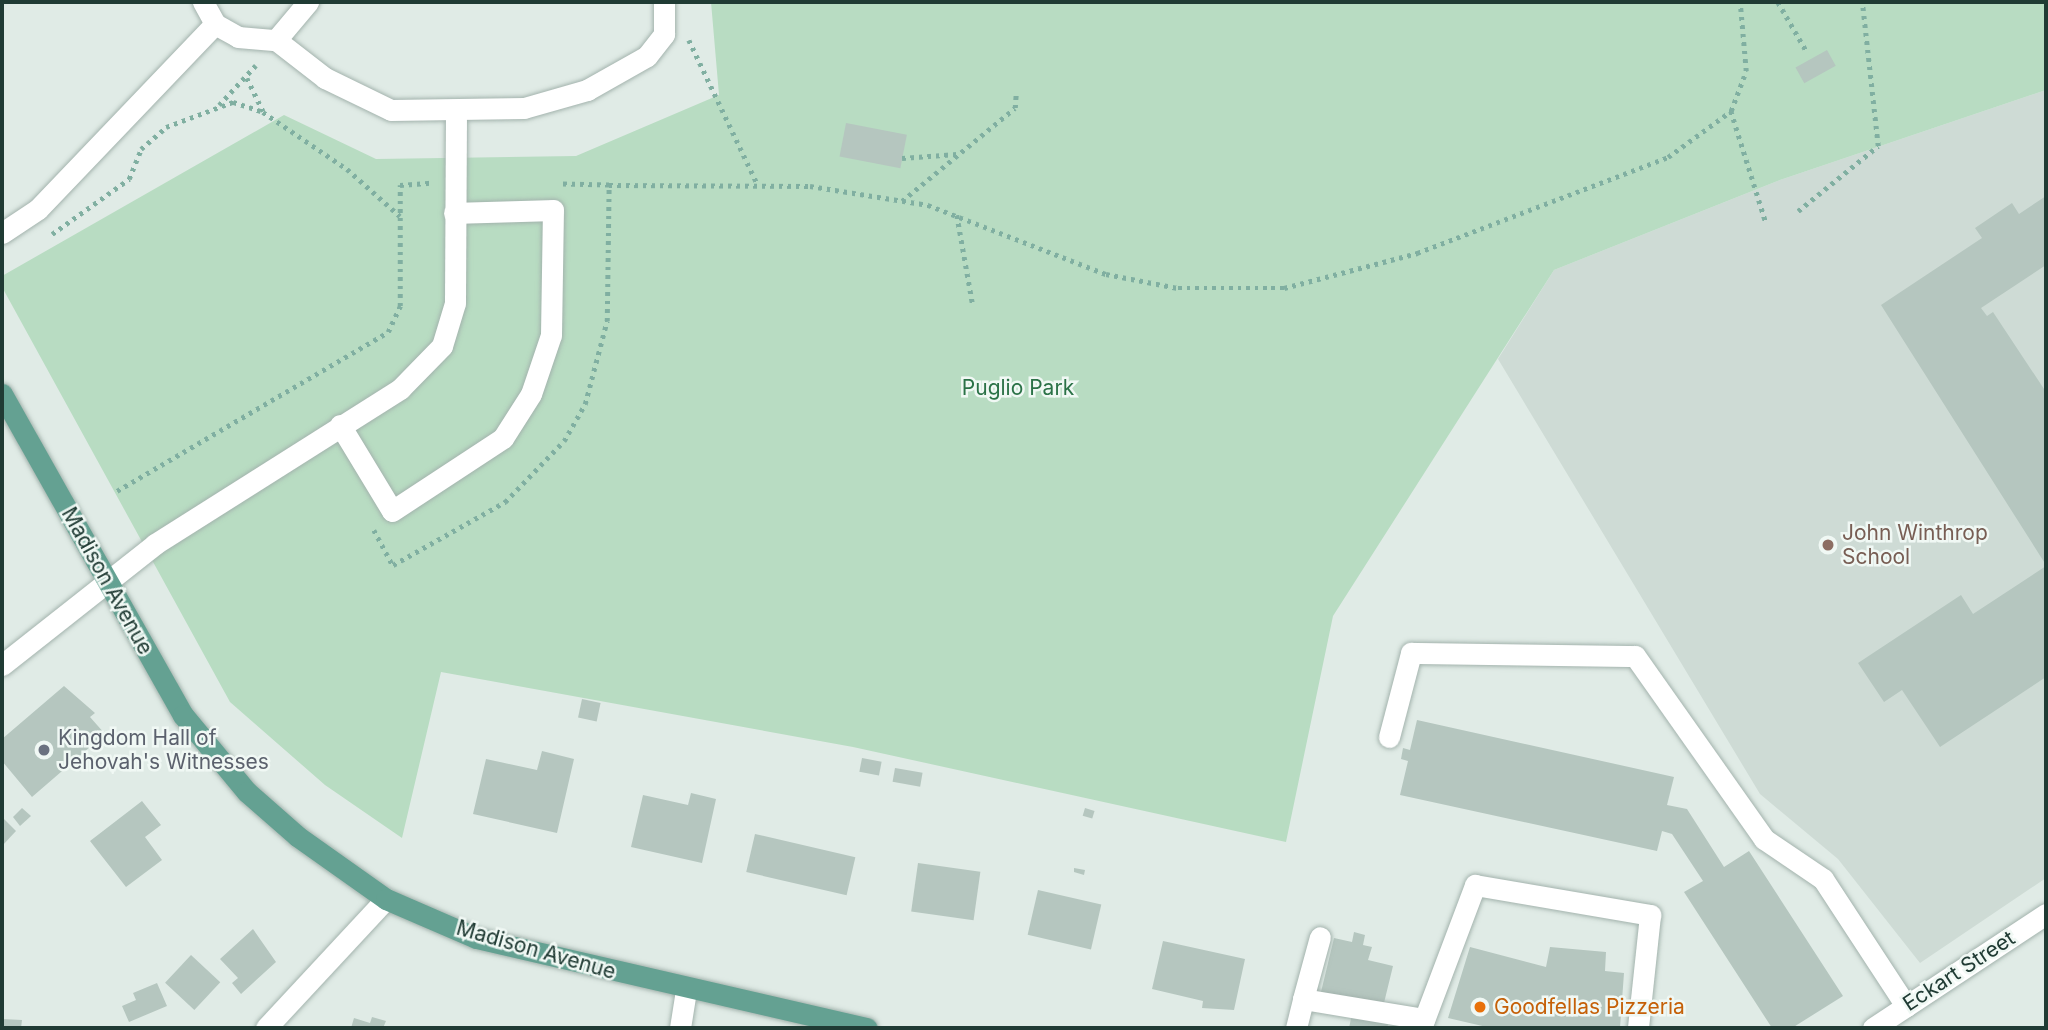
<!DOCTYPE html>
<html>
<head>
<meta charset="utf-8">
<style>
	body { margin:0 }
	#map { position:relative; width:2048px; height:1030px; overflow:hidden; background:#e0ebe6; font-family:Inter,sans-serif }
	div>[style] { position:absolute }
	.built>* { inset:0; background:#cedbd5 }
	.green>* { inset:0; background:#b8dcc2 }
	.building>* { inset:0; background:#b5c6bf; transform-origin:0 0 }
	.path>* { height:4.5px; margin-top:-2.25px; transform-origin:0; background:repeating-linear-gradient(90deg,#80afa1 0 3.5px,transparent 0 8.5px) }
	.roads { filter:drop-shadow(0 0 2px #a3b3ad) drop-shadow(0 0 2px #a3b3ad) }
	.minor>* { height:21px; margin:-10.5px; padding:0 10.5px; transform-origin:10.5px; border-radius:10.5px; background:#fff }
	.major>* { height:21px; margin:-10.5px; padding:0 10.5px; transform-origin:10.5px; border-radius:10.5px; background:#64a192 }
	.dots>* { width:19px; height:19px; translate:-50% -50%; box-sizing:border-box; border:4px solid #f0f8f4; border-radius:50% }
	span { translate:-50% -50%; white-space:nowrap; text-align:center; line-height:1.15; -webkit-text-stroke:5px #f0f8f4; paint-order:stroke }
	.park-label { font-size:21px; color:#2b7247 }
	.education-label { font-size:21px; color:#785e54 }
	.left { translate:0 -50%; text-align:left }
	.street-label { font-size:21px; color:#203b34 }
	.worship-label { font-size:21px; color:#5b616d }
	.food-label { font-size:21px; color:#c56008 }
	.frame { position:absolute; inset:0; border:4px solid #203b34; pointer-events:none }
</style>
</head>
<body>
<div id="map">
	<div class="built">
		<i style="clip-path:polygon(2046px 90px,2046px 878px,1920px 963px,1838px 859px,1760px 794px,1498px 359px,1554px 270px,1780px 180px)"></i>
	</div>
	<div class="green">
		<i style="clip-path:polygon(711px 2px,2046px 2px,2046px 90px,1780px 180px,1554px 270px,1333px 616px,1286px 842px,853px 747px,441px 672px,402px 838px,325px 785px,230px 702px,2px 287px,2px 276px,284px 115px,376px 159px,576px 156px,719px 95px)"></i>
	</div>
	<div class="building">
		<i style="left:1827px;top:50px;width:18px;height:36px;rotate:61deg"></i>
		<i style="left:846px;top:123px;width:62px;height:34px;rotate:11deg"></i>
		<i style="clip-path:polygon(2046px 196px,2046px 265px,1981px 308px,1987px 316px,1993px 312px,2046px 392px,2046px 565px,1881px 305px,1982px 238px,1975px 228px,2012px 203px,2019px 214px)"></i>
		<i style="clip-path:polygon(2046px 566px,2046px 677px,1940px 747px,1902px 690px,1884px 702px,1858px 663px,1961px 595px,1973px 614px)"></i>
		<i style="clip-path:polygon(64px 686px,95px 713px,90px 717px,105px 734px,32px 797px,2px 761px,2px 739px)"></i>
		<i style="left:582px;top:699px;width:19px;height:19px;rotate:12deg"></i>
		<i style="clip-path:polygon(1417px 720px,1674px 777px,1667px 805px,1687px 809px,1724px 867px,1749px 851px,1843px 996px,1792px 1028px,1772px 1028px,1684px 892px,1703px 881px,1672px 834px,1662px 831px,1657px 851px,1400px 795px,1408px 761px,1401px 759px,1403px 748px,1410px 750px)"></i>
		<i style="clip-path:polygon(542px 751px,574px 759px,557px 833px,473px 814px,486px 759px,537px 770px)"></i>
		<i style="left:862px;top:758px;width:20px;height:14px;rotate:11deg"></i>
		<i style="left:895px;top:768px;width:28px;height:14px;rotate:10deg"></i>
		<i style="clip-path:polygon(691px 793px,716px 799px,702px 863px,631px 847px,643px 795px,688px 805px)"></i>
		<i style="clip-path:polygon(142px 801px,161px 825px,145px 837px,162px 860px,126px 887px,90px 841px)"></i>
		<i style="clip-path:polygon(22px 808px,31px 816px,20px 826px,13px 817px)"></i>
		<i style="left:1085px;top:808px;width:10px;height:8px;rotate:17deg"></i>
		<i style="clip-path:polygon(2px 817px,16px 831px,2px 846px)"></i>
		<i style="left:755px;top:834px;width:103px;height:39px;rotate:13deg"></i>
		<i style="left:918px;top:863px;width:63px;height:49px;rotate:8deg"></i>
		<i style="clip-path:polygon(1074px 868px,1085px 870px,1084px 875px,1074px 872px)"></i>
		<i style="left:1038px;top:890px;width:65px;height:46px;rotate:13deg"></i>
		<i style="clip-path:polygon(253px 929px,276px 962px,241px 994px,232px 983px,238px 978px,220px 959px)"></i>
		<i style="clip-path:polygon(1354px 932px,1365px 935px,1363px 945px,1372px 947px,1368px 960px,1393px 966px,1383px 1007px,1321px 992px,1334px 938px,1352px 942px)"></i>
		<i style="clip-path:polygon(1163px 941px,1245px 959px,1234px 1010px,1202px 1008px,1203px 1001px,1152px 989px)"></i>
		<i style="clip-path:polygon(1470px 947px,1546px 967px,1550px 947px,1606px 952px,1605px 971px,1624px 973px,1620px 1028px,1491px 1028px,1448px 1018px)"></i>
		<i style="left:191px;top:955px;width:40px;height:38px;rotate:43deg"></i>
		<i style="clip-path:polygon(157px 983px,167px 1006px,129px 1022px,122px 1006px,136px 1000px,133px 993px)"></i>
		<i style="clip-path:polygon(1352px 1014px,1389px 1021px,1387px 1028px,1349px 1028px)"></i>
		<i style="clip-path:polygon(372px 1017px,386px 1021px,383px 1028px,351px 1028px,354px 1018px,370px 1023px)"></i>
		<i style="clip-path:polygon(2px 1019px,22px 1020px,21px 1028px,2px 1028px)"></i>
	</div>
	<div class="path">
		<i style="left:1778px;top:2px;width:58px;rotate:59.9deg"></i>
		<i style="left:689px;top:40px;width:161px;rotate:64.6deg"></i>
		<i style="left:247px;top:78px;width:37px;rotate:64deg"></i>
		<i style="left:219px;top:105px;width:54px;rotate:-47.2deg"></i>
		<i style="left:1731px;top:111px;width:117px;rotate:72.6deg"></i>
		<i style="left:902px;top:158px;width:55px;rotate:-4.2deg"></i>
		<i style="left:609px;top:185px;width:201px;rotate:0.3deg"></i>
		<i style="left:810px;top:186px;width:120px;rotate:9.1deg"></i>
		<i style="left:928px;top:205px;width:191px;rotate:21.2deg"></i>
		<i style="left:1106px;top:274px;width:73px;rotate:11deg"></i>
		<i style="left:1178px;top:288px;width:106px"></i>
		<i style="left:1284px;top:288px;width:138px;rotate:-14.7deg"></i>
		<i style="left:1417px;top:253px;width:269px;rotate:-20.9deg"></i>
		<i style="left:1668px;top:157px;width:78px;rotate:-36.1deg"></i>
		<i style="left:1731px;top:111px;width:43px;rotate:-69.4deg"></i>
		<i style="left:1746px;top:71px;width:69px;rotate:-95deg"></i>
		<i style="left:902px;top:201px;width:146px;rotate:-39.5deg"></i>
		<i style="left:1015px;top:108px;width:13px;rotate:-86deg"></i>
		<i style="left:1798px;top:211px;width:103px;rotate:-39.1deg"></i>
		<i style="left:1878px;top:146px;width:145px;rotate:-96.3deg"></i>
		<i style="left:957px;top:215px;width:92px;rotate:80deg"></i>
		<i style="left:52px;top:234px;width:95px;rotate:-35.5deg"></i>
		<i style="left:129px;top:179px;width:32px;rotate:-68deg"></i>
		<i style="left:141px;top:149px;width:33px;rotate:-41deg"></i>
		<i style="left:166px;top:127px;width:72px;rotate:-20.5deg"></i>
		<i style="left:233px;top:102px;width:32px;rotate:18deg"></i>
		<i style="left:263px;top:112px;width:102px;rotate:34.2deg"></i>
		<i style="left:347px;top:169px;width:71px;rotate:41.6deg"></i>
		<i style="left:117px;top:491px;width:314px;rotate:-30.4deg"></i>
		<i style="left:388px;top:332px;width:29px;rotate:-65deg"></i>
		<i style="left:400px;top:306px;width:121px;rotate:-90deg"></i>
		<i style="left:400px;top:185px;width:31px;rotate:-4deg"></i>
		<i style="left:374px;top:530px;width:40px;rotate:62deg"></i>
		<i style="left:393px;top:565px;width:129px;rotate:-29.4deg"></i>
		<i style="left:505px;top:502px;width:85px;rotate:-46deg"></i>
		<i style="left:564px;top:441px;width:43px;rotate:-60.4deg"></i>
		<i style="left:585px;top:404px;width:86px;rotate:-75.2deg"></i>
		<i style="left:607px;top:321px;width:136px;rotate:-89.2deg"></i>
		<i style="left:609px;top:185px;width:47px;rotate:-178.8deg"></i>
	</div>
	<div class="roads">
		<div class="minor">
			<i style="left:203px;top:2px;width:25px;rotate:61deg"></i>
			<i style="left:215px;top:24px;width:26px;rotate:29deg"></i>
			<i style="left:238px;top:37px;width:38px;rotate:5deg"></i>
			<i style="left:276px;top:40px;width:50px;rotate:-49.9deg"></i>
			<i style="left:276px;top:40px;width:62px;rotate:37.8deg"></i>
			<i style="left:325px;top:78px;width:73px;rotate:25.9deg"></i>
			<i style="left:391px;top:110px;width:133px;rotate:-0.9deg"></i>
			<i style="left:524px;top:108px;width:66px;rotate:-15.9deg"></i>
			<i style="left:587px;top:90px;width:69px;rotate:-29.5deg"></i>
			<i style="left:647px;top:56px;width:28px;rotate:-52deg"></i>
			<i style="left:664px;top:34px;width:32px;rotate:-90deg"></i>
			<i style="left:2px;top:233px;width:43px;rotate:-33.7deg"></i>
			<i style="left:38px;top:209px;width:256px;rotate:-46.3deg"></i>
			<i style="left:340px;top:425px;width:100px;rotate:58.8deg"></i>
			<i style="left:392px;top:511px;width:133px;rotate:-33.3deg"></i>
			<i style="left:503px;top:438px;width:52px;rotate:-57.5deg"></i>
			<i style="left:531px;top:394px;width:62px;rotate:-71.3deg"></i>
			<i style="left:551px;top:335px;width:125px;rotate:-89.1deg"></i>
			<i style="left:553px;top:210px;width:99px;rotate:178.3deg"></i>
			<i style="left:2px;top:665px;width:195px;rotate:-38.3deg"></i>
			<i style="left:155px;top:544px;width:290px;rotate:-32.3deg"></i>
			<i style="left:400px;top:389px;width:60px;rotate:-45.7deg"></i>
			<i style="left:442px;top:346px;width:45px;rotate:-73.2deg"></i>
			<i style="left:455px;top:303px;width:191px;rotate:-89.7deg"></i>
			<i style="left:1389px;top:737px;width:87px;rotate:-75.3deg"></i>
			<i style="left:1411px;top:653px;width:224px;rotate:0.8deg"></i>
			<i style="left:1635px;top:656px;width:224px;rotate:54.8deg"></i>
			<i style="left:1764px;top:839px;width:71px;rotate:34.1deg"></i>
			<i style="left:1823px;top:879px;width:152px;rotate:56.8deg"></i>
			<i style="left:1303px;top:999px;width:64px;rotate:-74.7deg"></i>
			<i style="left:266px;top:1028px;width:176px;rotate:-47.1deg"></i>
			<i style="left:680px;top:1028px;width:39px;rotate:-81deg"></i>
			<i style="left:1296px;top:1028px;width:30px;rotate:-76deg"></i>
			<i style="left:1303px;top:999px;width:123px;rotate:9.4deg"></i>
			<i style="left:1421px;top:1028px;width:153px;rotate:-69.3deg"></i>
			<i style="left:1475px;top:885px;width:178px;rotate:9.7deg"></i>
			<i style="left:1650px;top:915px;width:114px;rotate:96.1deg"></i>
			<i style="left:1873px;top:1028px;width:207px;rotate:-33.4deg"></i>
		</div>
		<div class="major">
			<i style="left:2px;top:394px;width:369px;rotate:60.6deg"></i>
			<i style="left:183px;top:715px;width:100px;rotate:50.3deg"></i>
			<i style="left:247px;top:792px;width:67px;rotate:41.3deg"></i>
			<i style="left:297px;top:836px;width:109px;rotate:35.3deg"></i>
			<i style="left:386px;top:899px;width:98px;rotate:23.4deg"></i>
			<i style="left:476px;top:938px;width:401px;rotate:13deg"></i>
		</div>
	</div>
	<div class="dots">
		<i style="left:1828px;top:545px;background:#8d6e63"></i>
		<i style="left:44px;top:750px;background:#6b7280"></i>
		<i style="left:1480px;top:1007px;background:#e8710a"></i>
	</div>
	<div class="park-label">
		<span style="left:1018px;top:388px">Puglio Park</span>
	</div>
	<div class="education-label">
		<span class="left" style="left:1842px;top:545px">John Winthrop<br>School</span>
	</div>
	<div class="street-label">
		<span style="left:107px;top:581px;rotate:61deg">Madison Avenue</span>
		<span style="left:536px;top:950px;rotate:16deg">Madison Avenue</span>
		<span style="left:1959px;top:971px;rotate:-33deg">Eckart Street</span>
	</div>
	<div class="worship-label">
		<span class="left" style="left:58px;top:750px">Kingdom Hall of<br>Jehovah's Witnesses</span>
	</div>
	<div class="food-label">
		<span class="left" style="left:1494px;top:1007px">Goodfellas Pizzeria</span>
	</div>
	<div class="frame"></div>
</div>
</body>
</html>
